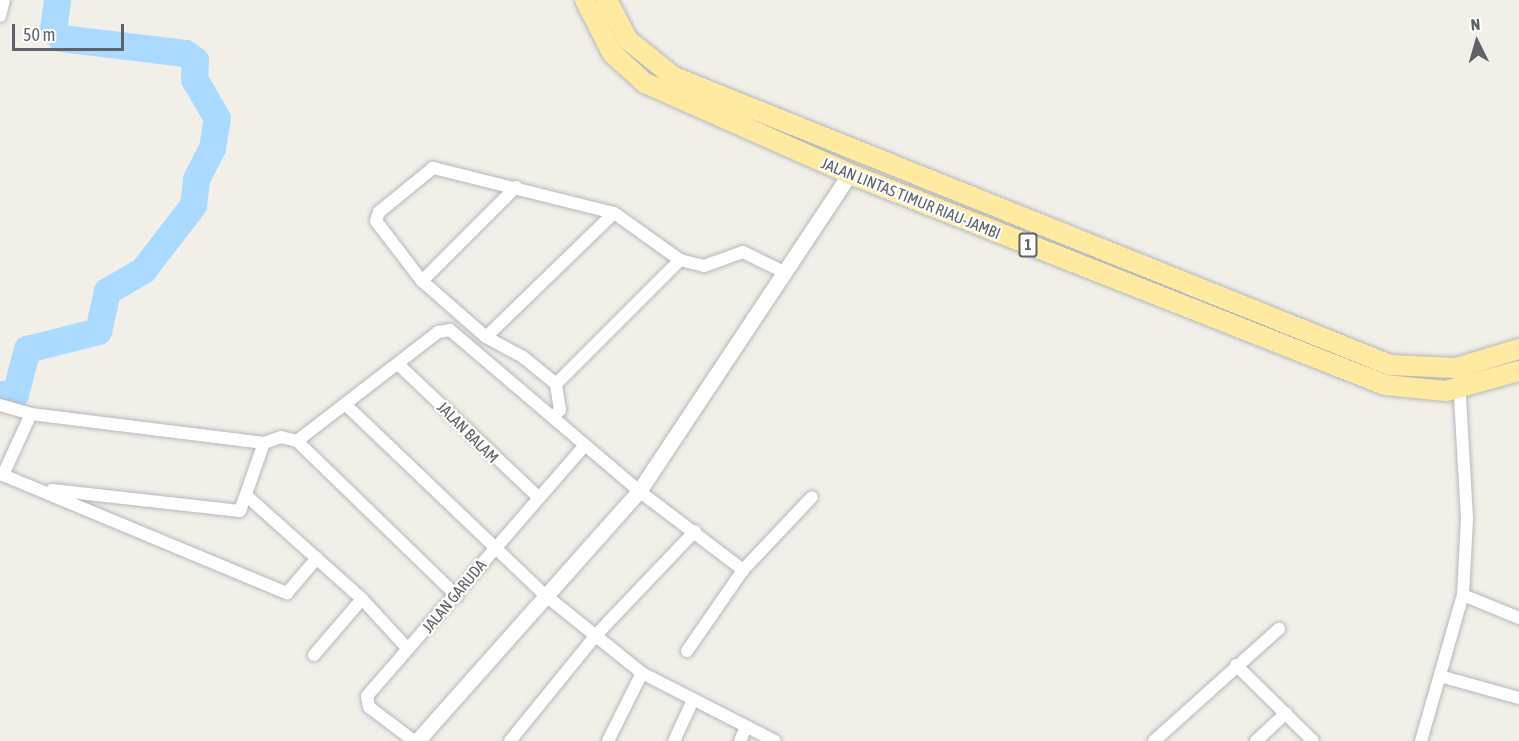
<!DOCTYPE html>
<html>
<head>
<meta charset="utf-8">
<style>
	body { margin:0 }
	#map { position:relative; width:1519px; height:741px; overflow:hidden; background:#f1efe8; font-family:"Asap Condensed",sans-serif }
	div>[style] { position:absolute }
	.river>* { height:27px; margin:-13.5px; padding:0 13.5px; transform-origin:13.5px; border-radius:13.5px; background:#aadaff }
	.roads { filter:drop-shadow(0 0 2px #b5b8bc) drop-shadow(0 0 2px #b5b8bc) }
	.minor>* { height:12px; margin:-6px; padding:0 6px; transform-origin:6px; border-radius:6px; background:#fff }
	.tertiary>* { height:15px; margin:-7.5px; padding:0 7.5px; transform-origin:7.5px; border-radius:7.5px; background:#fff }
	.trunk>* { height:20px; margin:-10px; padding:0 10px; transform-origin:10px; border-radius:10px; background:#feeaa1 }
	span { translate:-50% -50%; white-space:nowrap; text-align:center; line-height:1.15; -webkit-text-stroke:4.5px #fff; paint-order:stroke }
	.shield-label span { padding:2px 4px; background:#fff; border:2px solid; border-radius:4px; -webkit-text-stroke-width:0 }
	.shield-label { font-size:15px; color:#5f6368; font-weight:700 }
	.street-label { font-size:16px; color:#5f6368 }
	.north { position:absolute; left:1447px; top:12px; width:60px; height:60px; -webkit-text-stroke:4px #fff; paint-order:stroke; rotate:355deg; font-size:16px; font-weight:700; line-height:24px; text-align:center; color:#5f6368 }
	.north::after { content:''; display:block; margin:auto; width:21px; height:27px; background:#5f6368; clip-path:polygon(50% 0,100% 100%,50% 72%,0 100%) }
	.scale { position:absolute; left:12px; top:24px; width:112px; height:27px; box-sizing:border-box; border:3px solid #5f6368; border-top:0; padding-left:8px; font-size:18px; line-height:21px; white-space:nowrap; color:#5f6368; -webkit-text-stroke:4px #fff; paint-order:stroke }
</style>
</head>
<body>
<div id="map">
	<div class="river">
		<i style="left:0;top:394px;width:15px"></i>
		<i style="left:15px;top:394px;width:47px;rotate:-75.1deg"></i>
		<i style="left:27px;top:349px;width:73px;rotate:-14.2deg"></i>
		<i style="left:98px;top:331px;width:41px;rotate:-77.3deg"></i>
		<i style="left:107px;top:291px;width:42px;rotate:-30.3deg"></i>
		<i style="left:143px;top:270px;width:82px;rotate:-52.4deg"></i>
		<i style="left:193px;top:205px;width:26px;rotate:-83deg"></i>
		<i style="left:196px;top:179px;width:35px;rotate:-63deg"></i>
		<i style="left:212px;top:148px;width:30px;rotate:-81deg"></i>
		<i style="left:217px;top:118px;width:45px;rotate:-120.5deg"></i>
		<i style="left:194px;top:79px;width:19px;rotate:-87deg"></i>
		<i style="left:195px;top:60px;width:12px;rotate:-145deg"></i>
		<i style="left:185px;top:53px;width:125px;rotate:-173.1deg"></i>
		<i style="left:61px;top:38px;width:12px;rotate:-132deg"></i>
		<i style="left:53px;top:29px;width:29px;rotate:-82deg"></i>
	</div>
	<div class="roads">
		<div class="minor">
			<i style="left:0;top:16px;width:16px;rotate:-76deg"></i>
			<i style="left:680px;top:260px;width:25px;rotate:14deg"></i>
			<i style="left:704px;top:266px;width:41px;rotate:-19.7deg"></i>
			<i style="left:743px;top:252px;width:48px;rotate:26deg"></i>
			<i style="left:422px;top:281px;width:133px;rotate:-45deg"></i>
			<i style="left:486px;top:337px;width:178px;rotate:-44.1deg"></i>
			<i style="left:400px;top:366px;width:190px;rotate:43.5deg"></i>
			<i style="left:0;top:405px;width:32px;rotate:16deg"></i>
			<i style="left:31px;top:414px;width:235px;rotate:7.1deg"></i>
			<i style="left:264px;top:443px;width:18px;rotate:-19deg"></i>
			<i style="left:281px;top:437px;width:16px;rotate:14deg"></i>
			<i style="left:297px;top:441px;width:178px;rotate:-37.7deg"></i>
			<i style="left:438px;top:332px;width:12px;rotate:-9deg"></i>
			<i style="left:450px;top:330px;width:248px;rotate:40.4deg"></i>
			<i style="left:639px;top:491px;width:131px;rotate:37.2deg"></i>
			<i style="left:346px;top:405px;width:275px;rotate:43.7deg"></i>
			<i style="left:545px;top:595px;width:124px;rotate:38.8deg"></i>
			<i style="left:642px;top:673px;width:149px;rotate:27.1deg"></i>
			<i style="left:31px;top:414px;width:67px;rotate:114.7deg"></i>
			<i style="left:3px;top:475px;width:308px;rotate:22.6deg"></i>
			<i style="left:287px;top:593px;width:46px;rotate:-49.4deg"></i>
			<i style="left:553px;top:417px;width:10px;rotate:-45deg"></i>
			<i style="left:560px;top:410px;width:26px;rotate:-99deg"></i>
			<i style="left:556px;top:384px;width:175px;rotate:-45deg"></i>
			<i style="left:680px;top:260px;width:81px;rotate:-144.5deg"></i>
			<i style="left:614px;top:213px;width:187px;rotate:-166deg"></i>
			<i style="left:433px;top:168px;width:70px;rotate:140.8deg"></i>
			<i style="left:379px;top:212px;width:9px;rotate:108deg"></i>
			<i style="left:376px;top:221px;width:76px;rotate:52.5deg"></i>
			<i style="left:422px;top:281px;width:85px;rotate:41.2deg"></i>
			<i style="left:486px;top:337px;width:42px;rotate:28.4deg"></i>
			<i style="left:523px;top:357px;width:43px;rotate:39.3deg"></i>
			<i style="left:297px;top:441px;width:223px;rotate:44.1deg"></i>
			<i style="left:52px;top:490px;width:189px;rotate:6.4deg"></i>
			<i style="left:240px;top:511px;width:72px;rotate:-70.6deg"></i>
			<i style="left:248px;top:497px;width:153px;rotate:41.8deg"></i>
			<i style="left:362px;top:599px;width:68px;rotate:47.4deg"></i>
			<i style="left:1463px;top:595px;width:61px;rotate:22.3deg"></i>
			<i style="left:687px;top:651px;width:98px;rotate:-55.3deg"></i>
			<i style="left:743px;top:570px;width:100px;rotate:-46.6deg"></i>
			<i style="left:314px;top:655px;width:74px;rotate:-49.4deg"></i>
			<i style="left:1236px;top:665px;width:108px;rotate:44.6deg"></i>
			<i style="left:1440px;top:676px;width:82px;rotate:15.6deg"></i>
			<i style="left:414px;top:741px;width:56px;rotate:-142.9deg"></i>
			<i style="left:369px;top:707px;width:11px;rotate:-100deg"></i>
			<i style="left:367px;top:696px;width:332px;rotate:-49deg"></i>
			<i style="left:510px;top:741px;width:138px;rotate:-50.9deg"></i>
			<i style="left:597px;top:634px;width:142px;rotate:-46.4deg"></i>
			<i style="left:608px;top:741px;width:76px;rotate:-63.4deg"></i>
			<i style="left:674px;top:741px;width:45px;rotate:-65.1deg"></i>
			<i style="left:740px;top:741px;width:15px;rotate:-67deg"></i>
			<i style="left:1154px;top:741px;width:168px;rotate:-41.9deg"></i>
			<i style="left:1256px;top:741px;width:41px;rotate:-43deg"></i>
			<i style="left:1421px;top:741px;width:152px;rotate:-74deg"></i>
			<i style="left:1463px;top:595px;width:77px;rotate:-87deg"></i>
			<i style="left:1467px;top:518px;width:137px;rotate:-93.3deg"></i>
		</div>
		<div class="tertiary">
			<i style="left:417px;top:741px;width:334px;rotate:-48.4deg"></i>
			<i style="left:639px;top:491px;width:381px;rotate:-56.4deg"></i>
		</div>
		<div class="trunk">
			<i style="left:585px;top:0;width:59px;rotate:63deg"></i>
			<i style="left:612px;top:53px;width:45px;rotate:42.3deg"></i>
			<i style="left:645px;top:83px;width:224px;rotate:23.9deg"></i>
			<i style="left:850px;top:174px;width:575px;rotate:21.52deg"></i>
			<i style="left:1385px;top:385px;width:61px;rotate:5.6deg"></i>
			<i style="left:1446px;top:391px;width:76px;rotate:-15.3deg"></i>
			<i style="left:607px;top:0;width:45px;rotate:62.3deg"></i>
			<i style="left:628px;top:40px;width:59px;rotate:38.8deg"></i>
			<i style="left:674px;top:77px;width:772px;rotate:21.91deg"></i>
			<i style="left:1390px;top:365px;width:66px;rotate:2.6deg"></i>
			<i style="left:1456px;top:368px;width:66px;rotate:-16.8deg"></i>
		</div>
	</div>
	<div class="shield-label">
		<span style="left:1028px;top:245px">1</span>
	</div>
	<div class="street-label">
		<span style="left:911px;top:198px;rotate:22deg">JALAN LINTAS TIMUR RIAU-JAMBI</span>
		<span style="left:468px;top:432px;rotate:45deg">JALAN BALAM</span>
		<span style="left:454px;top:596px;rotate:-50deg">JALAN GARUDA</span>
	</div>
	<div class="north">N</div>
	<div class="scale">50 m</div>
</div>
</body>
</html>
